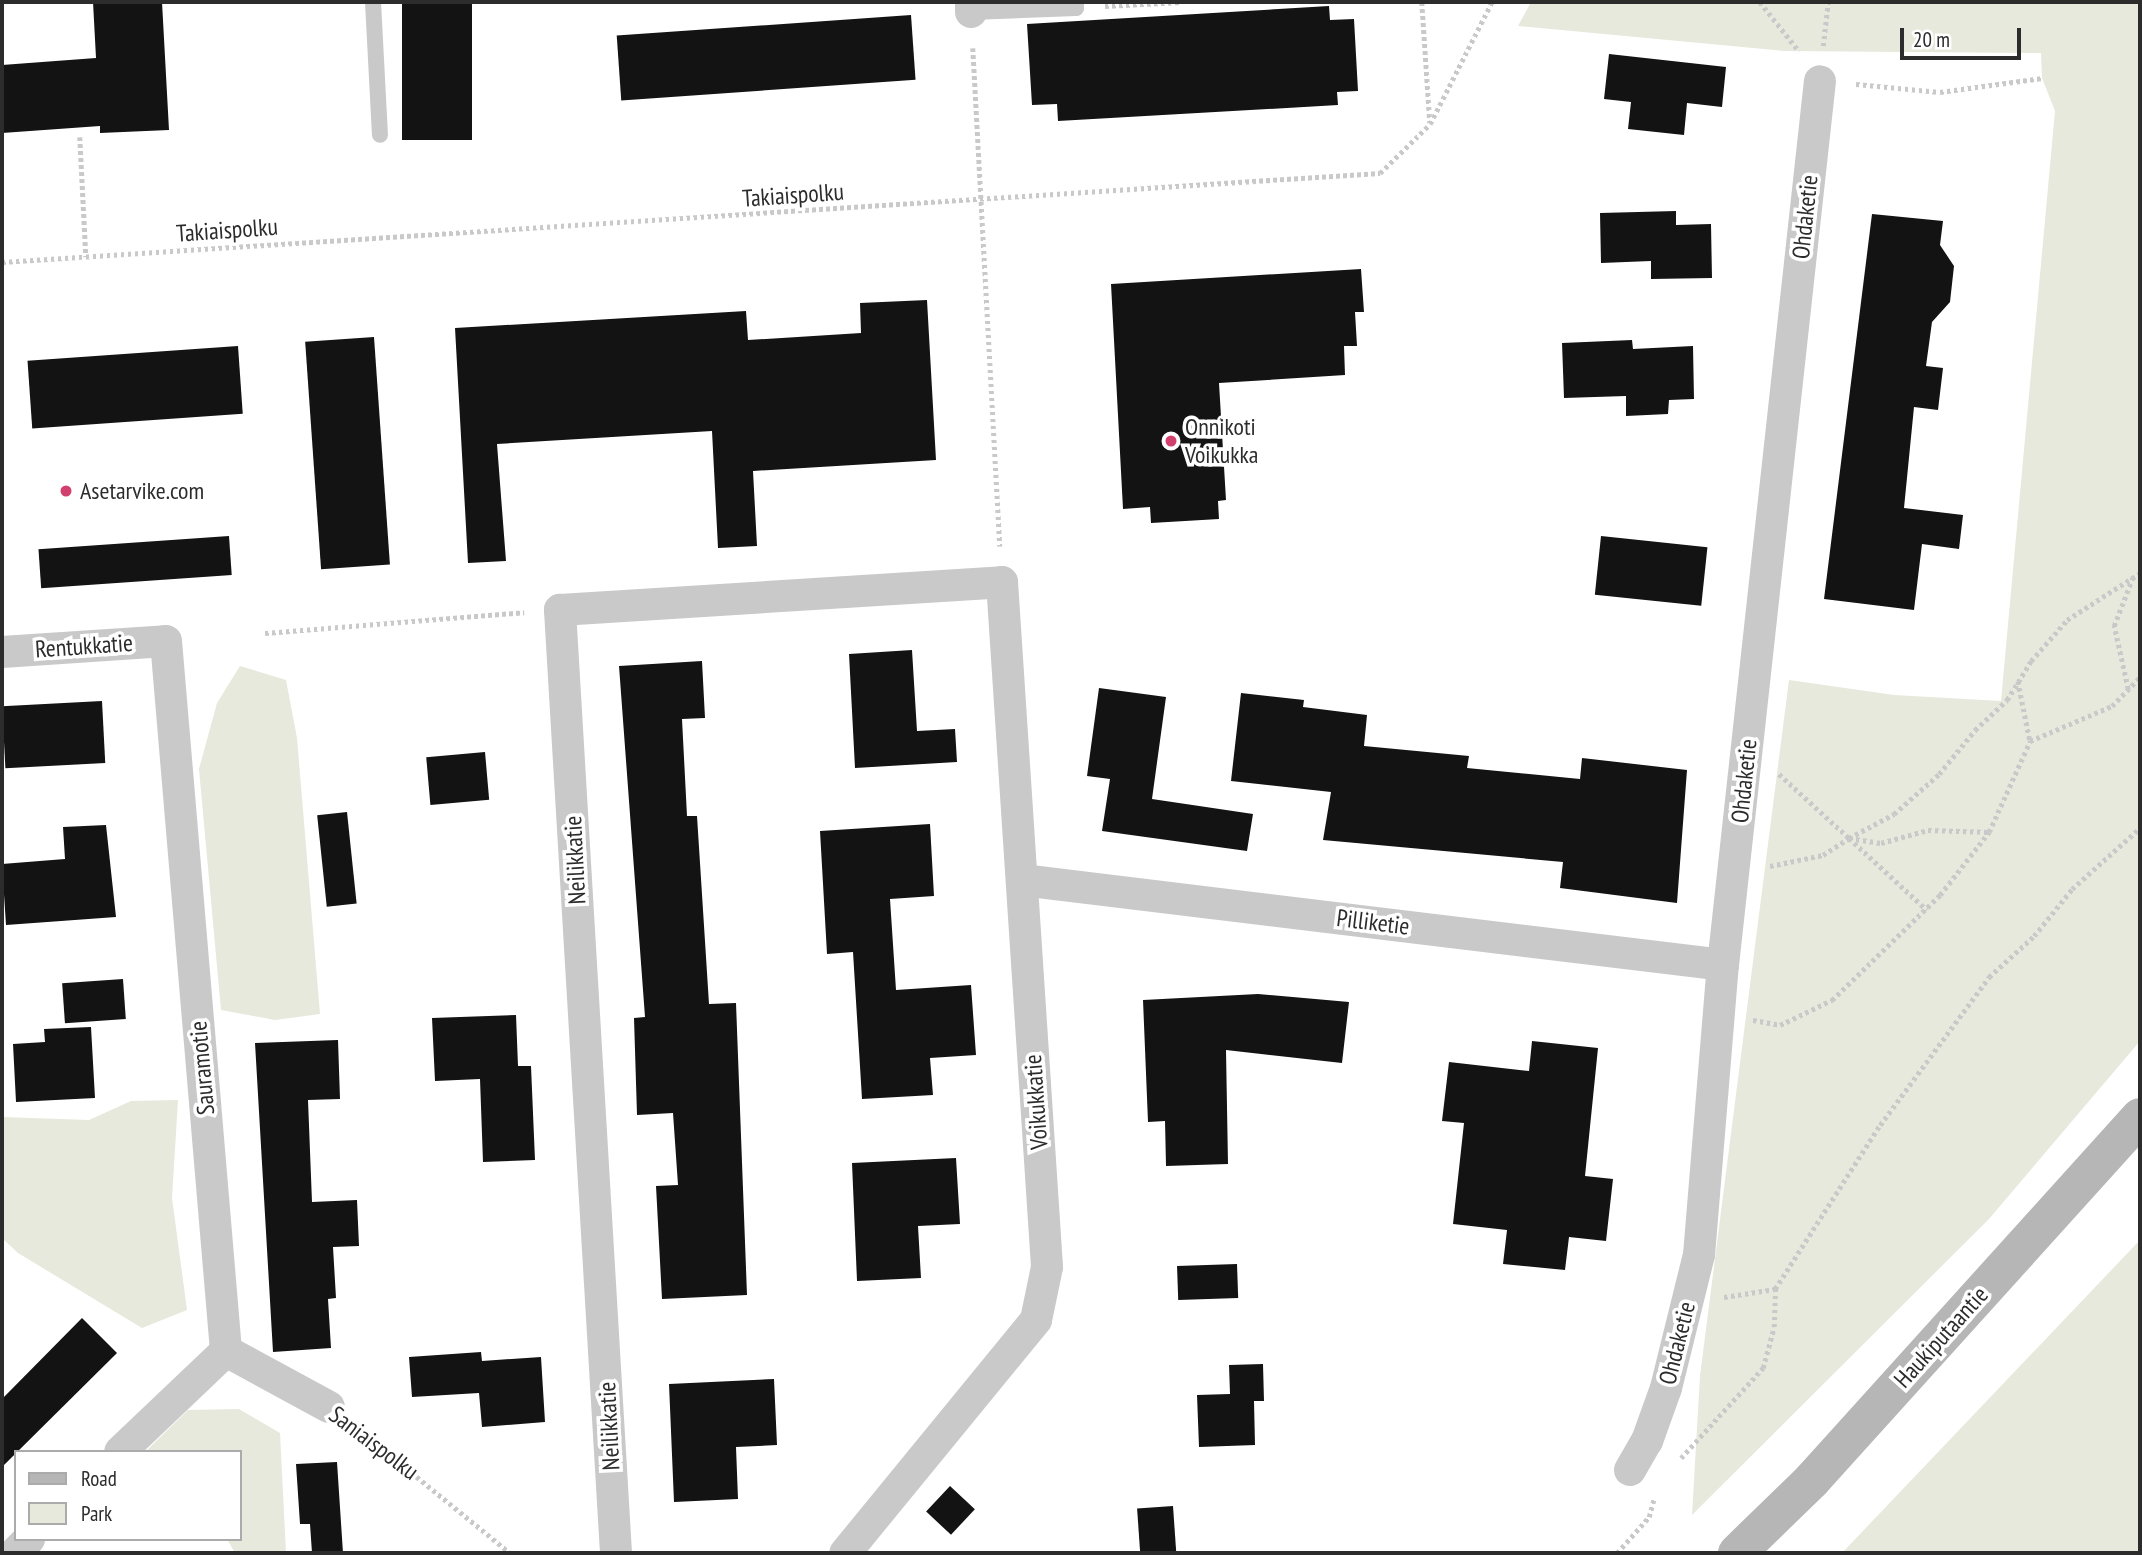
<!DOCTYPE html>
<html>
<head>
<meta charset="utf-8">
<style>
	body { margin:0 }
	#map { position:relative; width:2142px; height:1555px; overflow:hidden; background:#fff; font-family:"PT Sans Narrow",sans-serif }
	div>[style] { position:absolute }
	.green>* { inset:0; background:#e6e9db }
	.building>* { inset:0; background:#131313; transform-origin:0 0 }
	.path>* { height:4.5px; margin-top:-2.25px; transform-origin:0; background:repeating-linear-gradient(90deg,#c9c9c9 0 3.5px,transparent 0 7px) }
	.lane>* { height:16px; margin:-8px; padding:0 8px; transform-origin:8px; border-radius:8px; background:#c9c9c9 }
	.street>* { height:32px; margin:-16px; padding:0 16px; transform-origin:16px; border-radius:16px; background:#c9c9c9 }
	.secondary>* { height:38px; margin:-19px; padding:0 19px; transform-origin:19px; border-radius:19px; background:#b6b6b6 }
	.dots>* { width:19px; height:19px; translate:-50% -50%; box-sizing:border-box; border:4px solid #fff; border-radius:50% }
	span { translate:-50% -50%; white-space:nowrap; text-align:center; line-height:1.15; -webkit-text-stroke:7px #fff; paint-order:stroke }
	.street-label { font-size:24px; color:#2c2c2c }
	.poi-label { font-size:24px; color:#2c2c2c }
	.left { translate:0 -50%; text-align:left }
	.frame { position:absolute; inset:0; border:4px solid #2c2c2c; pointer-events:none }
	.legend { position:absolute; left:14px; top:1450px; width:228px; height:91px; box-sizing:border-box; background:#fff; border:2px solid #ababab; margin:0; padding:9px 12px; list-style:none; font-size:21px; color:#2c2c2c }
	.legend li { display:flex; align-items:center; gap:14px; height:35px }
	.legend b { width:35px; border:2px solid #ababab }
	.scale { position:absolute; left:1900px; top:28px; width:121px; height:32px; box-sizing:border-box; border:4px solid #2c2c2c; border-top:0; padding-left:9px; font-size:21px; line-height:24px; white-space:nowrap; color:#2c2c2c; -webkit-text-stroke:5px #fff; paint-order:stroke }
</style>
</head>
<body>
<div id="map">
	<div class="green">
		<i style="clip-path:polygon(1531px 2px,2140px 2px,2140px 1041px,1989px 1219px,1692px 1515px,1700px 1376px,1789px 680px,1894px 695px,2001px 701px,2055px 111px,2042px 78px,2041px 53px,1784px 51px,1518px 26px)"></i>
		<i style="clip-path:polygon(240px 666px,286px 680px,297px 738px,320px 1014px,275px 1020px,221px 1010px,199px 769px,217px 703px)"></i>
		<i style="clip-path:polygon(178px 1100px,172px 1198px,187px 1310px,142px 1328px,18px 1253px,2px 1238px,2px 1117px,89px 1120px,131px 1101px)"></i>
		<i style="clip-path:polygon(2140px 1240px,2140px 1553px,1842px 1553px)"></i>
		<i style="clip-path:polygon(239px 1409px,280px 1433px,286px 1553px,235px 1553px,227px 1539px,240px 1539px,240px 1452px,145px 1452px,188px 1410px)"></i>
	</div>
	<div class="building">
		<i style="clip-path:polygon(93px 2px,162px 2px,169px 130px,100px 133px,100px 126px,2px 133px,2px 65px,96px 58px)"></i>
		<i style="left:402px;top:2px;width:70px;height:138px"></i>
		<i style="clip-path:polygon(1329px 6px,1330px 20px,1354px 19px,1358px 91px,1337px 92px,1338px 105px,1058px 121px,1057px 104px,1032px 105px,1027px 24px)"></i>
		<i style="left:911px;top:15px;width:65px;height:295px;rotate:86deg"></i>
		<i style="clip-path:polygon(1609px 54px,1726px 67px,1722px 107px,1687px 103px,1684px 135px,1628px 129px,1631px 102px,1604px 99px)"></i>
		<i style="clip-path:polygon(1676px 211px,1676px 225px,1711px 224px,1712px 278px,1651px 279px,1651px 261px,1601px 263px,1600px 213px)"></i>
		<i style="clip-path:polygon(1872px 214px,1943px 221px,1940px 245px,1954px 266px,1950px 302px,1932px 322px,1926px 366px,1943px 368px,1938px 410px,1914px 407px,1904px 508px,1963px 515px,1959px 549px,1922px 544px,1914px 610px,1824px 599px)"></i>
		<i style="clip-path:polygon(1361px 269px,1364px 312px,1355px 312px,1357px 346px,1344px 346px,1345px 375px,1219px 383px,1226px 500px,1218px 501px,1219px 519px,1151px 523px,1150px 507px,1123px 509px,1111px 284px)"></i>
		<i style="clip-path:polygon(927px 300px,936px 460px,753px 471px,757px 546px,718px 548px,712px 431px,497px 444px,506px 561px,468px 563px,455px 328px,746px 311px,748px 340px,861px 333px,860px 303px)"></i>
		<i style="left:374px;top:337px;width:228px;height:69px;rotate:86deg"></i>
		<i style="clip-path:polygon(1632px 340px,1633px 349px,1693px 346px,1694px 399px,1669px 400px,1668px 414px,1626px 416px,1626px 396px,1564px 398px,1562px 343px)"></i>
		<i style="left:238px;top:346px;width:68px;height:211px;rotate:86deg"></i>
		<i style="left:229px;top:536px;width:39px;height:191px;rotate:86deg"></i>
		<i style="left:1601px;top:536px;width:107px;height:59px;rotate:6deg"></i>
		<i style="clip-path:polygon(912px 650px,917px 731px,955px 729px,957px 762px,855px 768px,849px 654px)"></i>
		<i style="clip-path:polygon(702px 661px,705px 718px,682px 719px,687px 816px,697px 816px,709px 1004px,736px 1003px,747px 1295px,662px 1299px,656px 1186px,678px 1185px,673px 1113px,637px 1115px,634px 1018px,645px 1017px,619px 666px)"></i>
		<i style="clip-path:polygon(1099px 688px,1166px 697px,1152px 799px,1253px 814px,1247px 851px,1102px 831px,1110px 779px,1087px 776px)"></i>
		<i style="clip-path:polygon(1241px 693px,1304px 700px,1303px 707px,1367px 715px,1364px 746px,1469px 756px,1467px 768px,1580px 779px,1582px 758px,1687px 770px,1677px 903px,1560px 888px,1563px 862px,1323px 840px,1331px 792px,1231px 781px)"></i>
		<i style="left:102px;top:701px;width:62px;height:100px;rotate:87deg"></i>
		<i style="left:485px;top:752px;width:48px;height:59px;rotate:85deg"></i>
		<i style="left:347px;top:812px;width:92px;height:30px;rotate:84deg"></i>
		<i style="clip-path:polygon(930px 824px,934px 896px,890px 899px,896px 990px,971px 985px,976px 1055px,930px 1058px,933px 1095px,862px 1099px,853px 952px,827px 954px,820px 831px)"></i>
		<i style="clip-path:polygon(106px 825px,116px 917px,6px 925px,2px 864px,65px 859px,63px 827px)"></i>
		<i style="left:123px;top:979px;width:40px;height:61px;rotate:86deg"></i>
		<i style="clip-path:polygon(1258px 994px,1349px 1002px,1342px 1063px,1226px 1050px,1228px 1164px,1166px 1166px,1165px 1121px,1148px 1122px,1143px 1000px)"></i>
		<i style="clip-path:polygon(516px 1015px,518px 1066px,531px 1066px,535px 1160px,483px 1162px,480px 1079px,435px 1081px,432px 1018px)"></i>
		<i style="clip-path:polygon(91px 1027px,95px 1098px,16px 1102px,13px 1044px,45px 1042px,44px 1029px)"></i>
		<i style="clip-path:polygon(338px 1040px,340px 1099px,308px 1100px,312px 1202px,357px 1200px,359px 1246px,333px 1247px,336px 1298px,328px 1299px,331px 1348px,273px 1352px,255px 1043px)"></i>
		<i style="clip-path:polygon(1532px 1041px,1598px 1048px,1585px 1176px,1613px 1179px,1606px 1241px,1569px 1237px,1565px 1270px,1503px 1264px,1507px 1230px,1453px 1224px,1464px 1123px,1442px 1121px,1449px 1062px,1529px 1071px)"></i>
		<i style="clip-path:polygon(956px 1158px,960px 1224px,918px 1226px,921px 1278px,857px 1281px,852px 1163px)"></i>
		<i style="left:1237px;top:1264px;width:34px;height:60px;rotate:88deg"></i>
		<i style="clip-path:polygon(82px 1318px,117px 1353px,2px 1467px,2px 1399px)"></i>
		<i style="clip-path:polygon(481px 1352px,482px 1361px,541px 1357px,545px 1422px,482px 1427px,479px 1393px,412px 1397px,409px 1357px)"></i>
		<i style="clip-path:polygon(1263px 1364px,1264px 1401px,1254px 1401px,1255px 1445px,1199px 1447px,1197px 1395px,1230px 1394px,1229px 1365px)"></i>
		<i style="clip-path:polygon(774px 1379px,777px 1445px,736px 1447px,738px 1499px,674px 1502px,669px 1384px)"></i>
		<i style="clip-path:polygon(337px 1462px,343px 1553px,312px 1553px,310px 1524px,300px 1524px,296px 1464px)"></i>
		<i style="left:950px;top:1486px;width:34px;height:35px;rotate:43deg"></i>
		<i style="left:1173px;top:1506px;width:47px;height:36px;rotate:86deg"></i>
	</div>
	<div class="path">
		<i style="left:1422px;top:2px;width:121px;rotate:86.2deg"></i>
		<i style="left:1760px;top:2px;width:63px;rotate:51.5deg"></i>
		<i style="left:1105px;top:6px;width:77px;rotate:-3deg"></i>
		<i style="left:1823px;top:46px;width:44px;rotate:-83.5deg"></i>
		<i style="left:973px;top:48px;width:499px;rotate:86.9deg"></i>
		<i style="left:1856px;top:84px;width:84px;rotate:5.4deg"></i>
		<i style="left:1940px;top:92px;width:103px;rotate:-7.8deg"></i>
		<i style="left:80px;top:137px;width:120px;rotate:87.1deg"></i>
		<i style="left:2px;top:262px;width:1381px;rotate:-3.7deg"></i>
		<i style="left:1380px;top:173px;width:70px;rotate:-44.4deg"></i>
		<i style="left:1430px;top:124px;width:137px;rotate:-63.1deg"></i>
		<i style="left:265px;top:633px;width:260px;rotate:-4.6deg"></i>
		<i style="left:2018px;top:681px;width:61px;rotate:78.7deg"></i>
		<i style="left:2128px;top:689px;width:65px;rotate:-102.5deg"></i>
		<i style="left:2114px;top:626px;width:53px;rotate:-68.8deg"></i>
		<i style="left:1779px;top:774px;width:95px;rotate:42.4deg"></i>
		<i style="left:1849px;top:838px;width:32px;rotate:9deg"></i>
		<i style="left:1881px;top:843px;width:49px;rotate:-15.5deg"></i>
		<i style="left:1928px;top:830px;width:61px;rotate:1.9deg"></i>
		<i style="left:1849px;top:838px;width:51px;rotate:-28.1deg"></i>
		<i style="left:1894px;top:814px;width:60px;rotate:-41.6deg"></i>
		<i style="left:1939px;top:774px;width:57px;rotate:-50.7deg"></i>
		<i style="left:1975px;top:730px;width:44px;rotate:-43.2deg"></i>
		<i style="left:2007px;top:700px;width:46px;rotate:-58.4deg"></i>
		<i style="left:2031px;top:661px;width:55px;rotate:-48.7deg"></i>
		<i style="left:2067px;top:620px;width:87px;rotate:-32.8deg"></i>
		<i style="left:1770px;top:866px;width:54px;rotate:-11.7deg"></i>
		<i style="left:1823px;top:855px;width:31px;rotate:-33deg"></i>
		<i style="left:1849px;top:838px;width:106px;rotate:42.7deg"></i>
		<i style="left:1753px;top:1020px;width:27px;rotate:10deg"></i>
		<i style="left:1780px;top:1025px;width:58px;rotate:-25.7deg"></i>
		<i style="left:1832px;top:1000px;width:151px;rotate:-44.2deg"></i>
		<i style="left:1940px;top:895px;width:80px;rotate:-52.1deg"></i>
		<i style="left:1989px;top:832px;width:100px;rotate:-65.7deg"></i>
		<i style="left:2030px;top:741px;width:89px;rotate:-23.1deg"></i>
		<i style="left:2112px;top:706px;width:40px;rotate:-46deg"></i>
		<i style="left:1724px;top:1297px;width:52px;rotate:-8.9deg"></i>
		<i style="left:357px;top:1428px;width:198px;rotate:39.2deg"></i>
		<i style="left:1681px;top:1458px;width:122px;rotate:-47.7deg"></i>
		<i style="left:1763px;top:1368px;width:42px;rotate:-75deg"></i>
		<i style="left:1774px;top:1327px;width:38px;rotate:-88deg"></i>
		<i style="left:1775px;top:1289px;width:195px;rotate:-57.4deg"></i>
		<i style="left:1880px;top:1125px;width:184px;rotate:-53.6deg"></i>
		<i style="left:1989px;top:977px;width:61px;rotate:-42.3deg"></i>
		<i style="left:2034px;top:936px;width:60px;rotate:-51deg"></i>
		<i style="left:2072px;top:889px;width:91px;rotate:-41.9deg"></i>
		<i style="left:1617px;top:1553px;width:48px;rotate:-48.4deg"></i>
		<i style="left:1649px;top:1517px;width:20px;rotate:-75deg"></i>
	</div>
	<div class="lane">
		<i style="left:373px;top:2px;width:133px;rotate:87deg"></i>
		<i style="left:971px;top:12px;width:105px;rotate:-2.2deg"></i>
		<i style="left:1076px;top:8px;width:6px;rotate:-90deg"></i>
	</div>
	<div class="street">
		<i style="left:971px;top:2px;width:10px;rotate:90deg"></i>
		<i style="left:2px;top:652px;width:164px;rotate:-3.8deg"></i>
		<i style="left:166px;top:641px;width:713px;rotate:85.17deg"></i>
		<i style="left:226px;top:1351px;width:146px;rotate:136.4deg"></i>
		<i style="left:1022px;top:880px;width:706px;rotate:6.91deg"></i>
		<i style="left:226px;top:1351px;width:117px;rotate:28.5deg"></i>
		<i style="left:1630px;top:1470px;width:34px;rotate:-60deg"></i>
		<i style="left:1647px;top:1441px;width:56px;rotate:-70.3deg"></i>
		<i style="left:1666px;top:1388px;width:137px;rotate:-76.1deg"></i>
		<i style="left:1699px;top:1255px;width:291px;rotate:-85.3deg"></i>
		<i style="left:1723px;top:965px;width:889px;rotate:-83.74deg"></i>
		<i style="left:15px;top:1553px;width:20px;rotate:-45deg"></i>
		<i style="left:616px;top:1553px;width:945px;rotate:-93.4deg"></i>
		<i style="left:560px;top:610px;width:443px;rotate:-3.6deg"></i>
		<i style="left:1002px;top:582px;width:686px;rotate:86.24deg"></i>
		<i style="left:1047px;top:1267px;width:54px;rotate:101.7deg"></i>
		<i style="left:1036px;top:1320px;width:301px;rotate:129.3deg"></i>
	</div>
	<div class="secondary">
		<i style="left:1737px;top:1553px;width:105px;rotate:-44.2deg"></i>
		<i style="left:1812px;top:1480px;width:489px;rotate:-47.9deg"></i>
	</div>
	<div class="dots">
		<i style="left:1171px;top:441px;background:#d2406e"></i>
		<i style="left:66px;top:491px;background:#d2406e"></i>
	</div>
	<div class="street-label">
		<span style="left:793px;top:195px;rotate:-4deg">Takiaispolku</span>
		<span style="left:1805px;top:217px;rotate:-84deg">Ohdaketie</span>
		<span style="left:227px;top:230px;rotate:-4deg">Takiaispolku</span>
		<span style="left:84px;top:646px;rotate:-4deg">Rentukkatie</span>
		<span style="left:1744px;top:781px;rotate:-84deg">Ohdaketie</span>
		<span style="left:575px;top:860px;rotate:-93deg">Neilikkatie</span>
		<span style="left:1373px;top:922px;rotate:7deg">Pilliketie</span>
		<span style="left:202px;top:1068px;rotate:-95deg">Sauramotie</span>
		<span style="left:1036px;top:1102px;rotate:-94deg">Voikukkatie</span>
		<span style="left:1941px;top:1337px;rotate:-48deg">Haukiputaantie</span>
		<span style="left:1677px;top:1343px;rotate:-76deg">Ohdaketie</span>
		<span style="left:609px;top:1426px;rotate:-93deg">Neilikkatie</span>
		<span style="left:374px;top:1443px;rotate:37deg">Saniaispolku</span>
	</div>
	<div class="poi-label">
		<span class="left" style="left:1185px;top:441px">Onnikoti<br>Voikukka</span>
		<span class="left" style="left:80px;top:491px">Asetarvike.com</span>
	</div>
	<div class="frame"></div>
	<ul class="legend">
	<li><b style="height:9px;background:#b6b6b6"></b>Road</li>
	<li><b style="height:19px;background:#e6e9db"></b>Park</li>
	</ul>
	<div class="scale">20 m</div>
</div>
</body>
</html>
